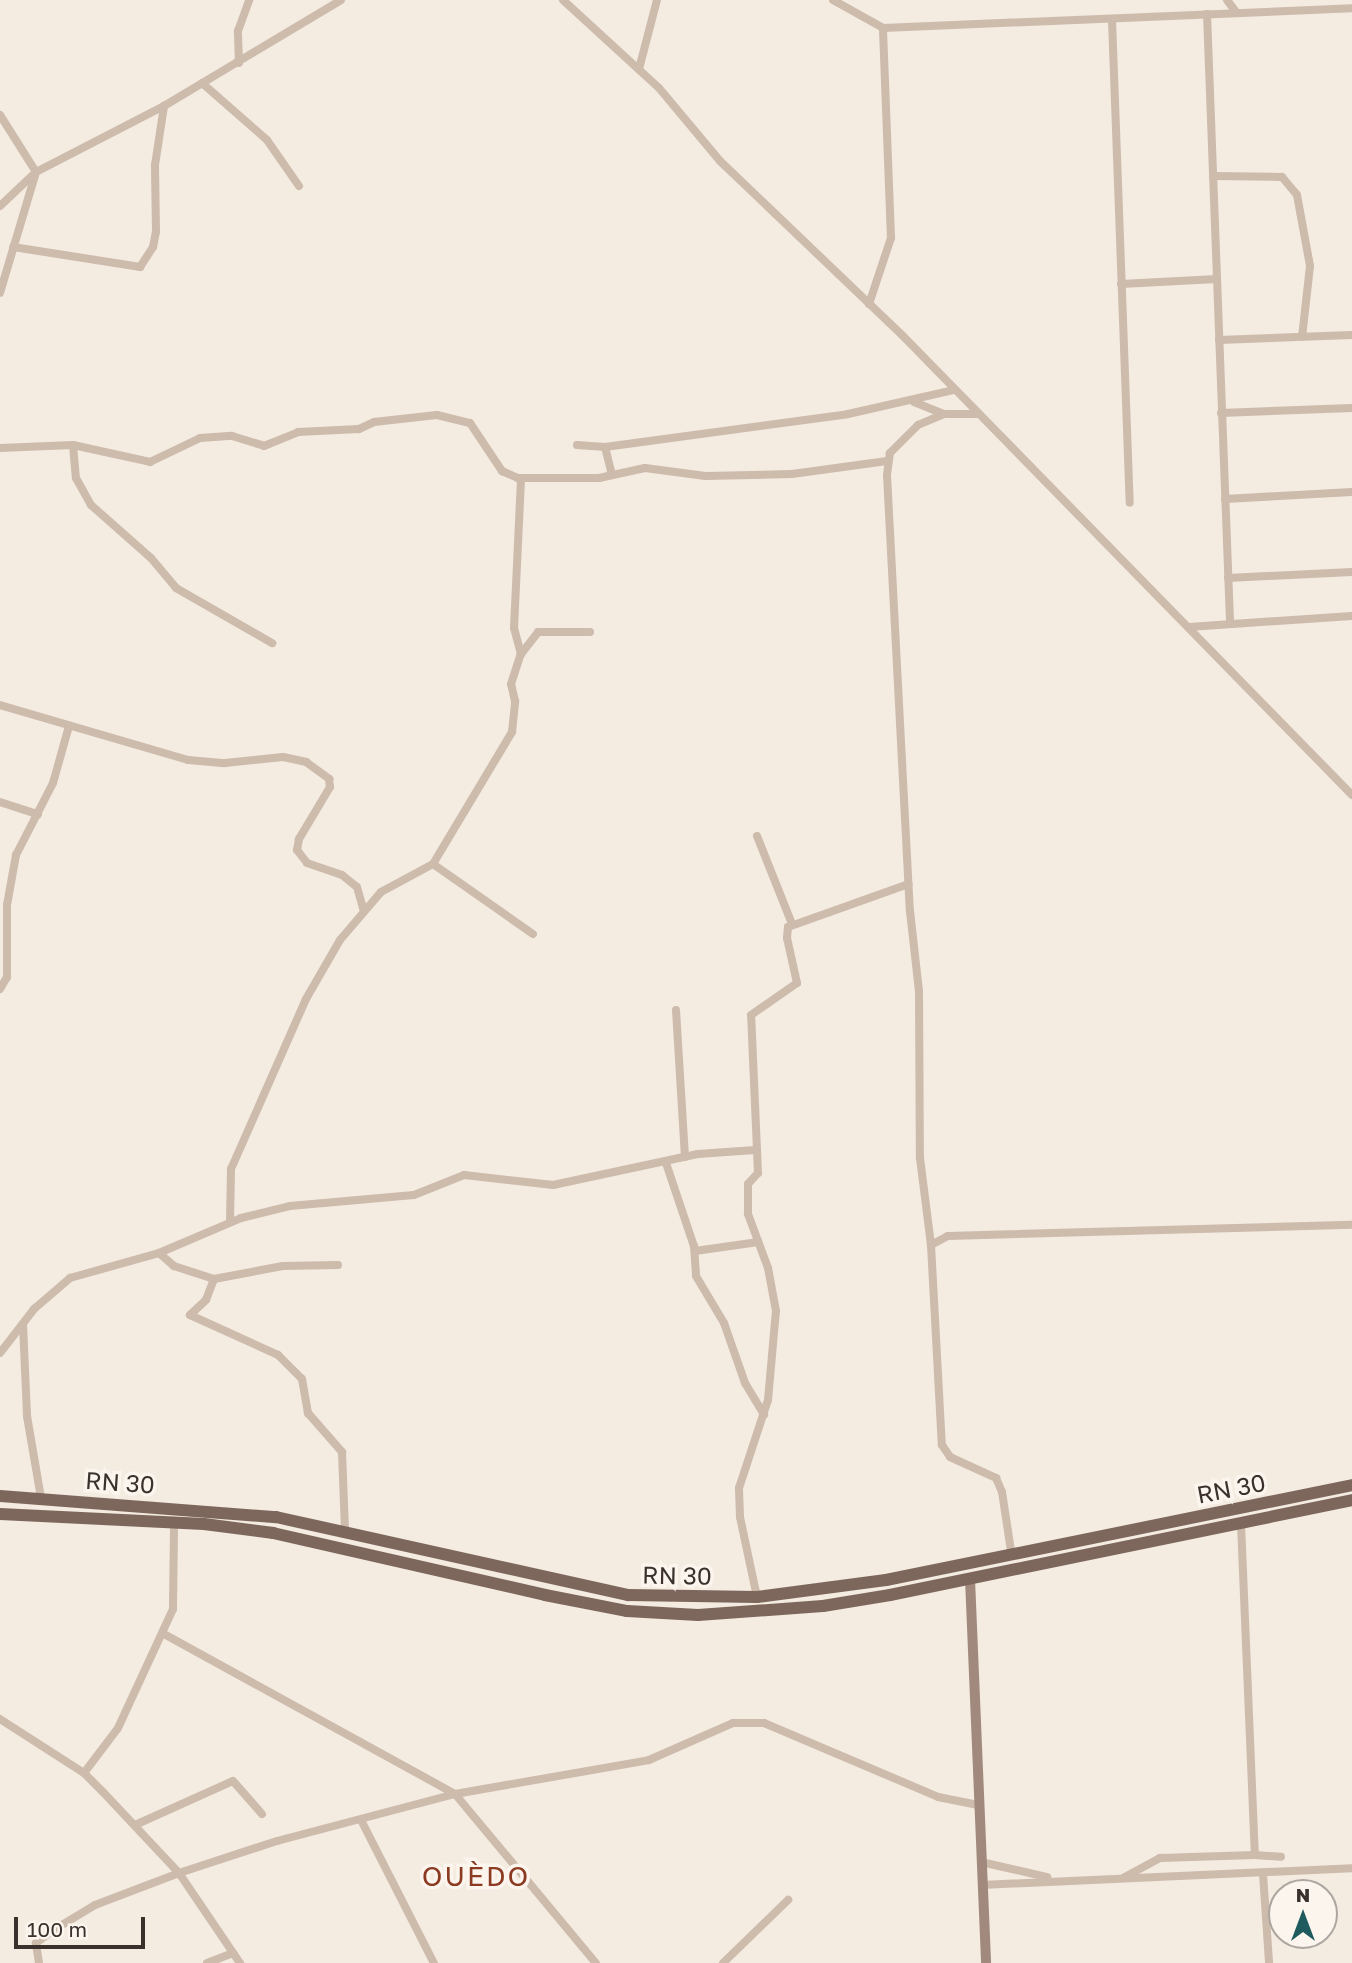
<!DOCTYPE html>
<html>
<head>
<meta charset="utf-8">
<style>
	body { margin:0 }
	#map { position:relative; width:1352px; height:1963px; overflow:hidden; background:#f4ebe1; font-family:"Golos Text",sans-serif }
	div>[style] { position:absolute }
	.street>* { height:8px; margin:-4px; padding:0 4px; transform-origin:4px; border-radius:4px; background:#cdbbac }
	.secondary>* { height:10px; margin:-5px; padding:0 5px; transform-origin:5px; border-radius:5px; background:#a18a7d }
	.primary>* { height:12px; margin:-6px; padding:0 6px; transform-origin:6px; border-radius:6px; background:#7d675c }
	span { translate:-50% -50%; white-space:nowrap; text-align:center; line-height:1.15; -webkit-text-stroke:7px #fbf5ee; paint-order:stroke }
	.street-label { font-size:24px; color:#3b302b }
	.quarter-label { font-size:28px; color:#8c3b22; letter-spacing:2px }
	.north { position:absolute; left:1268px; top:1879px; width:70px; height:70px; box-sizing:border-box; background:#fbf5ee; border:2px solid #aea6a0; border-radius:50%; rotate:0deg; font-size:19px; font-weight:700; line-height:28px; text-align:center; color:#3b302b }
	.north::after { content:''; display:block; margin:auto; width:24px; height:32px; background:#1f5a5e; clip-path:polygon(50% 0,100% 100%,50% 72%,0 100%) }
	.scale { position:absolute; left:14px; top:1917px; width:131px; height:32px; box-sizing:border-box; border:4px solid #3b302b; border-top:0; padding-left:9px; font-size:21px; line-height:24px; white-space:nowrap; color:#3b302b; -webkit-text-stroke:5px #fbf5ee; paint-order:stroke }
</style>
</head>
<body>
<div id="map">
	<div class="street">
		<i style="left:563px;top:0;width:130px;rotate:42.5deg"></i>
		<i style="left:659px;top:88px;width:95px;rotate:50.1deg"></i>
		<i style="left:720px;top:161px;width:253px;rotate:43.7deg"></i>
		<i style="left:903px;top:336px;width:642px;rotate:45.63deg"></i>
		<i style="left:833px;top:0;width:57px;rotate:29.2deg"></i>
		<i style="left:883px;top:28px;width:469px;rotate:-2.4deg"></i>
		<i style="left:1227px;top:0;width:15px;rotate:53deg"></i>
		<i style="left:1207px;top:14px;width:607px;rotate:87.83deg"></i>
		<i style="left:1112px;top:20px;width:483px;rotate:87.9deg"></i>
		<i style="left:239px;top:63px;width:32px;rotate:-92deg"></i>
		<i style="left:238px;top:31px;width:33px;rotate:-70deg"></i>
		<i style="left:639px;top:69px;width:71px;rotate:-75.4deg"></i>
		<i style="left:202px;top:83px;width:86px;rotate:41.2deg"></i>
		<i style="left:267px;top:140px;width:56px;rotate:55.2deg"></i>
		<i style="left:0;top:115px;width:67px;rotate:57.7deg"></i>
		<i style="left:36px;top:172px;width:126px;rotate:106.6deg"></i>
		<i style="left:1213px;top:176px;width:69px;rotate:0.8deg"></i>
		<i style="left:1282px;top:177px;width:23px;rotate:50deg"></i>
		<i style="left:1297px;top:195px;width:72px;rotate:79.6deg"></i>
		<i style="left:1310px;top:266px;width:71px;rotate:96.4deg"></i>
		<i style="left:0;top:206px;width:50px;rotate:-43.4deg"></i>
		<i style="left:36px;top:172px;width:144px;rotate:-27.3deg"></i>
		<i style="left:164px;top:106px;width:206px;rotate:-30.9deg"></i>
		<i style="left:13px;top:247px;width:129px;rotate:8.9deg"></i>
		<i style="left:140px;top:267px;width:24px;rotate:-57deg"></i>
		<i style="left:153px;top:247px;width:15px;rotate:-79deg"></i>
		<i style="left:156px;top:232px;width:67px;rotate:-90.9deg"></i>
		<i style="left:155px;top:165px;width:60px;rotate:-81.3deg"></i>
		<i style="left:1121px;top:284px;width:96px;rotate:-3deg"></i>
		<i style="left:869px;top:304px;width:70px;rotate:-71.6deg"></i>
		<i style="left:891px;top:238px;width:210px;rotate:-92.2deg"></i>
		<i style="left:1219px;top:340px;width:133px;rotate:-2.2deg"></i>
		<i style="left:914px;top:402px;width:32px;rotate:22deg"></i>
		<i style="left:1221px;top:413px;width:131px;rotate:-2.2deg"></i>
		<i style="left:978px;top:414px;width:34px;rotate:180deg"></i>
		<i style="left:944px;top:414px;width:28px;rotate:157deg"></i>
		<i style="left:918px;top:425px;width:40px;rotate:135deg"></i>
		<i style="left:890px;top:453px;width:22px;rotate:98deg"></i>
		<i style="left:887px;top:475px;width:437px;rotate:87deg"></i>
		<i style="left:910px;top:911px;width:81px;rotate:83.6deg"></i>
		<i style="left:919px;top:991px;width:167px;rotate:89.7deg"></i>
		<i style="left:920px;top:1158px;width:88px;rotate:82.8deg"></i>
		<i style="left:931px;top:1245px;width:200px;rotate:86.9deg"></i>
		<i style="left:942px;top:1445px;width:14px;rotate:56deg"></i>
		<i style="left:950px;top:1457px;width:51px;rotate:24.5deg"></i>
		<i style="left:996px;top:1478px;width:15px;rotate:67deg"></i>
		<i style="left:1002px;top:1492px;width:60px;rotate:81.3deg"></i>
		<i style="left:73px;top:445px;width:33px;rotate:85deg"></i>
		<i style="left:76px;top:478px;width:31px;rotate:61deg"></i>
		<i style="left:91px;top:505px;width:80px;rotate:41.5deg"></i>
		<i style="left:151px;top:558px;width:39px;rotate:50deg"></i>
		<i style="left:176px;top:588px;width:111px;rotate:29.8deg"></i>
		<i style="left:577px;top:445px;width:28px;rotate:4deg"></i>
		<i style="left:605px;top:447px;width:29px;rotate:76deg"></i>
		<i style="left:605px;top:447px;width:245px;rotate:-7.7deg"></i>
		<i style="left:848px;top:414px;width:109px;rotate:-12.8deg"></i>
		<i style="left:0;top:448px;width:73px;rotate:-2.4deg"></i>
		<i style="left:73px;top:445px;width:79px;rotate:12.4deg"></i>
		<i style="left:150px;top:462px;width:55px;rotate:-25.6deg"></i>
		<i style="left:200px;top:438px;width:32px;rotate:-4deg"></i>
		<i style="left:232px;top:436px;width:34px;rotate:17deg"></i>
		<i style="left:264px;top:446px;width:37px;rotate:-22deg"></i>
		<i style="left:298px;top:432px;width:61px;rotate:-2.8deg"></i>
		<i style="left:359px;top:429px;width:17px;rotate:-25deg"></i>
		<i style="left:374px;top:422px;width:63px;rotate:-6.3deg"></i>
		<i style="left:437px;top:415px;width:34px;rotate:14deg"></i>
		<i style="left:470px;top:423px;width:58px;rotate:56.3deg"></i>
		<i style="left:502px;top:471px;width:17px;rotate:24deg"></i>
		<i style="left:518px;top:478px;width:81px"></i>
		<i style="left:599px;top:478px;width:47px;rotate:-12.3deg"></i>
		<i style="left:645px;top:468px;width:61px;rotate:7.6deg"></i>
		<i style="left:705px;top:476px;width:87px;rotate:-1.3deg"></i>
		<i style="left:792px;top:474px;width:96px;rotate:-7.8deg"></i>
		<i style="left:1225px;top:499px;width:127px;rotate:-3.2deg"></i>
		<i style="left:1228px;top:578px;width:124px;rotate:-2.8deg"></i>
		<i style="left:1189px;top:627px;width:163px;rotate:-3.9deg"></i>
		<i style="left:521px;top:654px;width:28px;rotate:-52deg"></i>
		<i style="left:538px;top:632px;width:52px"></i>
		<i style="left:0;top:705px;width:196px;rotate:16.3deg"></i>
		<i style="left:188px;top:760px;width:37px;rotate:5deg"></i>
		<i style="left:225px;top:763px;width:58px;rotate:-5.9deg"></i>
		<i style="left:283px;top:757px;width:24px;rotate:12deg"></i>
		<i style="left:306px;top:762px;width:29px;rotate:36deg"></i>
		<i style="left:329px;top:779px;width:8px;rotate:83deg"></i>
		<i style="left:330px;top:787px;width:61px;rotate:120.8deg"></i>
		<i style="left:299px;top:839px;width:11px;rotate:100deg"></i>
		<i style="left:297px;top:850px;width:16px;rotate:52deg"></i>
		<i style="left:307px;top:863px;width:37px;rotate:19deg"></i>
		<i style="left:342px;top:875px;width:19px;rotate:39deg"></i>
		<i style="left:357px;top:887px;width:25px;rotate:74deg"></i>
		<i style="left:0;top:802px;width:40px;rotate:18deg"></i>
		<i style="left:757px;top:836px;width:95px;rotate:68.3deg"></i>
		<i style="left:433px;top:864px;width:122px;rotate:35deg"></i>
		<i style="left:0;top:989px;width:14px;rotate:-60deg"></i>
		<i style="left:7px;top:977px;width:72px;rotate:-90deg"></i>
		<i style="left:7px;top:905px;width:51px;rotate:-79.8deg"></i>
		<i style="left:16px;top:855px;width:81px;rotate:-62.8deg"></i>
		<i style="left:53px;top:783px;width:59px;rotate:-74.3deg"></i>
		<i style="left:676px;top:1010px;width:147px;rotate:86.5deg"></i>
		<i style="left:666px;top:1163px;width:88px;rotate:71.4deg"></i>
		<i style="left:694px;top:1246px;width:30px;rotate:86deg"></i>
		<i style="left:696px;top:1276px;width:55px;rotate:59.2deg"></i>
		<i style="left:724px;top:1323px;width:64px;rotate:70.7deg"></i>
		<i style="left:745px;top:1383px;width:37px;rotate:59deg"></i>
		<i style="left:230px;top:1222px;width:53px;rotate:-88.9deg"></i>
		<i style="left:231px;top:1169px;width:186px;rotate:-66.2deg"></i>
		<i style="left:306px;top:999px;width:68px;rotate:-60deg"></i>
		<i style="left:340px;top:940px;width:63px;rotate:-49.5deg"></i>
		<i style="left:381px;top:892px;width:59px;rotate:-28.3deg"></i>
		<i style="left:433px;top:864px;width:154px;rotate:-59.1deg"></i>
		<i style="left:512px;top:732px;width:31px;rotate:-84deg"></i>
		<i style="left:515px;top:701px;width:17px;rotate:-103deg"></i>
		<i style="left:511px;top:684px;width:32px;rotate:-72deg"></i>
		<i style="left:521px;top:654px;width:27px;rotate:-105deg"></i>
		<i style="left:514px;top:628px;width:150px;rotate:-87.3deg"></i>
		<i style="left:931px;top:1245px;width:19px;rotate:-28deg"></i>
		<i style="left:948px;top:1236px;width:404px;rotate:-1.6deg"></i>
		<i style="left:695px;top:1251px;width:64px;rotate:-8.1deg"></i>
		<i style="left:159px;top:1253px;width:20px;rotate:41deg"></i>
		<i style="left:174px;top:1266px;width:42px;rotate:18deg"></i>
		<i style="left:214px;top:1279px;width:70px;rotate:-10.7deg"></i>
		<i style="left:283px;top:1266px;width:55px;rotate:-1deg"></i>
		<i style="left:214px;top:1279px;width:22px;rotate:111deg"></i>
		<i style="left:206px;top:1300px;width:22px;rotate:137deg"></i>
		<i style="left:190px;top:1315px;width:97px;rotate:24.4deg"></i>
		<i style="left:278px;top:1355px;width:34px;rotate:45deg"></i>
		<i style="left:302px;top:1379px;width:35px;rotate:80deg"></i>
		<i style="left:308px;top:1413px;width:52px;rotate:48.9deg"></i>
		<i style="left:342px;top:1452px;width:78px;rotate:87.8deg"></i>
		<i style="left:23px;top:1324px;width:92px;rotate:87.5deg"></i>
		<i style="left:27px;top:1416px;width:83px;rotate:80.3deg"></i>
		<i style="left:0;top:1353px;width:56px;rotate:-52.3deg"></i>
		<i style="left:34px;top:1309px;width:48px;rotate:-40.7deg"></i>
		<i style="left:70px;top:1278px;width:92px;rotate:-15.7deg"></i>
		<i style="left:159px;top:1253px;width:89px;rotate:-23.1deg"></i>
		<i style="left:241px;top:1218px;width:50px;rotate:-13.8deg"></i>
		<i style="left:290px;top:1206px;width:124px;rotate:-5.1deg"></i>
		<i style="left:414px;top:1195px;width:54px;rotate:-21.8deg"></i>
		<i style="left:464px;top:1175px;width:90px;rotate:6.4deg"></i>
		<i style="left:553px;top:1185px;width:148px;rotate:-12.1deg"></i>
		<i style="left:698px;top:1154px;width:57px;rotate:-4deg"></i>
		<i style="left:1241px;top:1524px;width:331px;rotate:87.6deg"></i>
		<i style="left:1255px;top:1855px;width:26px;rotate:4deg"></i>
		<i style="left:757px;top:1597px;width:82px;rotate:-102deg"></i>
		<i style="left:740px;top:1517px;width:29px;rotate:-92deg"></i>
		<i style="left:739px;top:1488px;width:93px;rotate:-71.8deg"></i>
		<i style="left:768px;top:1400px;width:89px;rotate:-84.9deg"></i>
		<i style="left:776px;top:1311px;width:44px;rotate:-100.5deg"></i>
		<i style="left:768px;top:1268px;width:58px;rotate:-110.3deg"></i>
		<i style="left:748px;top:1214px;width:30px;rotate:-90deg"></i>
		<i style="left:748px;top:1184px;width:15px;rotate:-48deg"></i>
		<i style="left:758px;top:1173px;width:158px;rotate:-92.5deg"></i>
		<i style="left:751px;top:1015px;width:56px;rotate:-34.8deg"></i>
		<i style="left:797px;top:983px;width:46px;rotate:-102.5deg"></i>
		<i style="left:787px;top:938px;width:11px;rotate:-85deg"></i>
		<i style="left:788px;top:927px;width:128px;rotate:-19.6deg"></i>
		<i style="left:164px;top:1634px;width:332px;rotate:28.8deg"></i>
		<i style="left:455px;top:1794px;width:220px;rotate:50.2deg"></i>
		<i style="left:0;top:1719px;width:100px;rotate:32.7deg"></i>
		<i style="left:84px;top:1773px;width:27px;rotate:45deg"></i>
		<i style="left:103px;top:1792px;width:111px;rotate:46.8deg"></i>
		<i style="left:179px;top:1873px;width:109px;rotate:55.9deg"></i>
		<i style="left:84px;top:1773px;width:56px;rotate:-52.9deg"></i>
		<i style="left:118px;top:1728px;width:131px;rotate:-65.2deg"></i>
		<i style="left:173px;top:1609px;width:86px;rotate:-89.3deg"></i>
		<i style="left:361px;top:1820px;width:161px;rotate:63deg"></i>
		<i style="left:135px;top:1825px;width:107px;rotate:-24.2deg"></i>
		<i style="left:233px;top:1781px;width:44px;rotate:48.7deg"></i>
		<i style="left:981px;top:1862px;width:68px;rotate:12.8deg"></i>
		<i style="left:1263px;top:1874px;width:89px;rotate:86.1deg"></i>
		<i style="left:1123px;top:1878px;width:42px;rotate:-28.4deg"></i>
		<i style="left:1160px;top:1858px;width:95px;rotate:-1.8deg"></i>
		<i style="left:982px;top:1885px;width:370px;rotate:-2.6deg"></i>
		<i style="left:39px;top:1963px;width:20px;rotate:-99deg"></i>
		<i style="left:36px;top:1943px;width:20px;rotate:-37deg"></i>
		<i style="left:52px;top:1931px;width:50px;rotate:-31.2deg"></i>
		<i style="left:95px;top:1905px;width:90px;rotate:-20.9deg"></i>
		<i style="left:179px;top:1873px;width:103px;rotate:-18.1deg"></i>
		<i style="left:277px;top:1841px;width:184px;rotate:-14.8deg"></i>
		<i style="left:455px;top:1794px;width:197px;rotate:-9.9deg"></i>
		<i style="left:649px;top:1760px;width:92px;rotate:-23.8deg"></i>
		<i style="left:733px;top:1723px;width:31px"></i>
		<i style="left:764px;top:1723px;width:189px;rotate:23deg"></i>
		<i style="left:938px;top:1797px;width:41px;rotate:11.3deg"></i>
		<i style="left:207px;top:1963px;width:28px;rotate:-21deg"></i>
		<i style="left:723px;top:1963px;width:91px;rotate:-44.1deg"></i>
	</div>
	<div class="secondary">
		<i style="left:970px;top:1579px;width:384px;rotate:87.6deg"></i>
	</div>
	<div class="primary">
		<i style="left:0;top:1496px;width:277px;rotate:4.4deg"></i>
		<i style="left:276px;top:1517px;width:361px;rotate:12.5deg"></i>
		<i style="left:628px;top:1595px;width:129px;rotate:0.9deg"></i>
		<i style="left:757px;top:1597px;width:130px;rotate:-7.5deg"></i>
		<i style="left:886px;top:1580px;width:476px;rotate:-11.5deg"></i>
		<i style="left:0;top:1514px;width:204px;rotate:2.8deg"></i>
		<i style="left:204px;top:1524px;width:70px;rotate:7.4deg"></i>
		<i style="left:273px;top:1533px;width:279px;rotate:12.8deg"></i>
		<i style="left:545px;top:1595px;width:84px;rotate:11deg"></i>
		<i style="left:627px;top:1611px;width:71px;rotate:3.2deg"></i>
		<i style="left:698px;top:1615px;width:125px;rotate:-4.1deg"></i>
		<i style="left:823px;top:1606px;width:68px;rotate:-9.3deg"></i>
		<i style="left:890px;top:1595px;width:472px;rotate:-11.6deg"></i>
	</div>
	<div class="street-label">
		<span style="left:120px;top:1482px;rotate:4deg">RN 30</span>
		<span style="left:1231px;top:1488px;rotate:-11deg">RN 30</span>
		<span style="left:677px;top:1575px;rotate:1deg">RN 30</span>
	</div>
	<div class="quarter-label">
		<span style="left:476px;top:1876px">OUÈDO</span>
	</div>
	<div class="north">N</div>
	<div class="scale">100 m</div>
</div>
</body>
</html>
